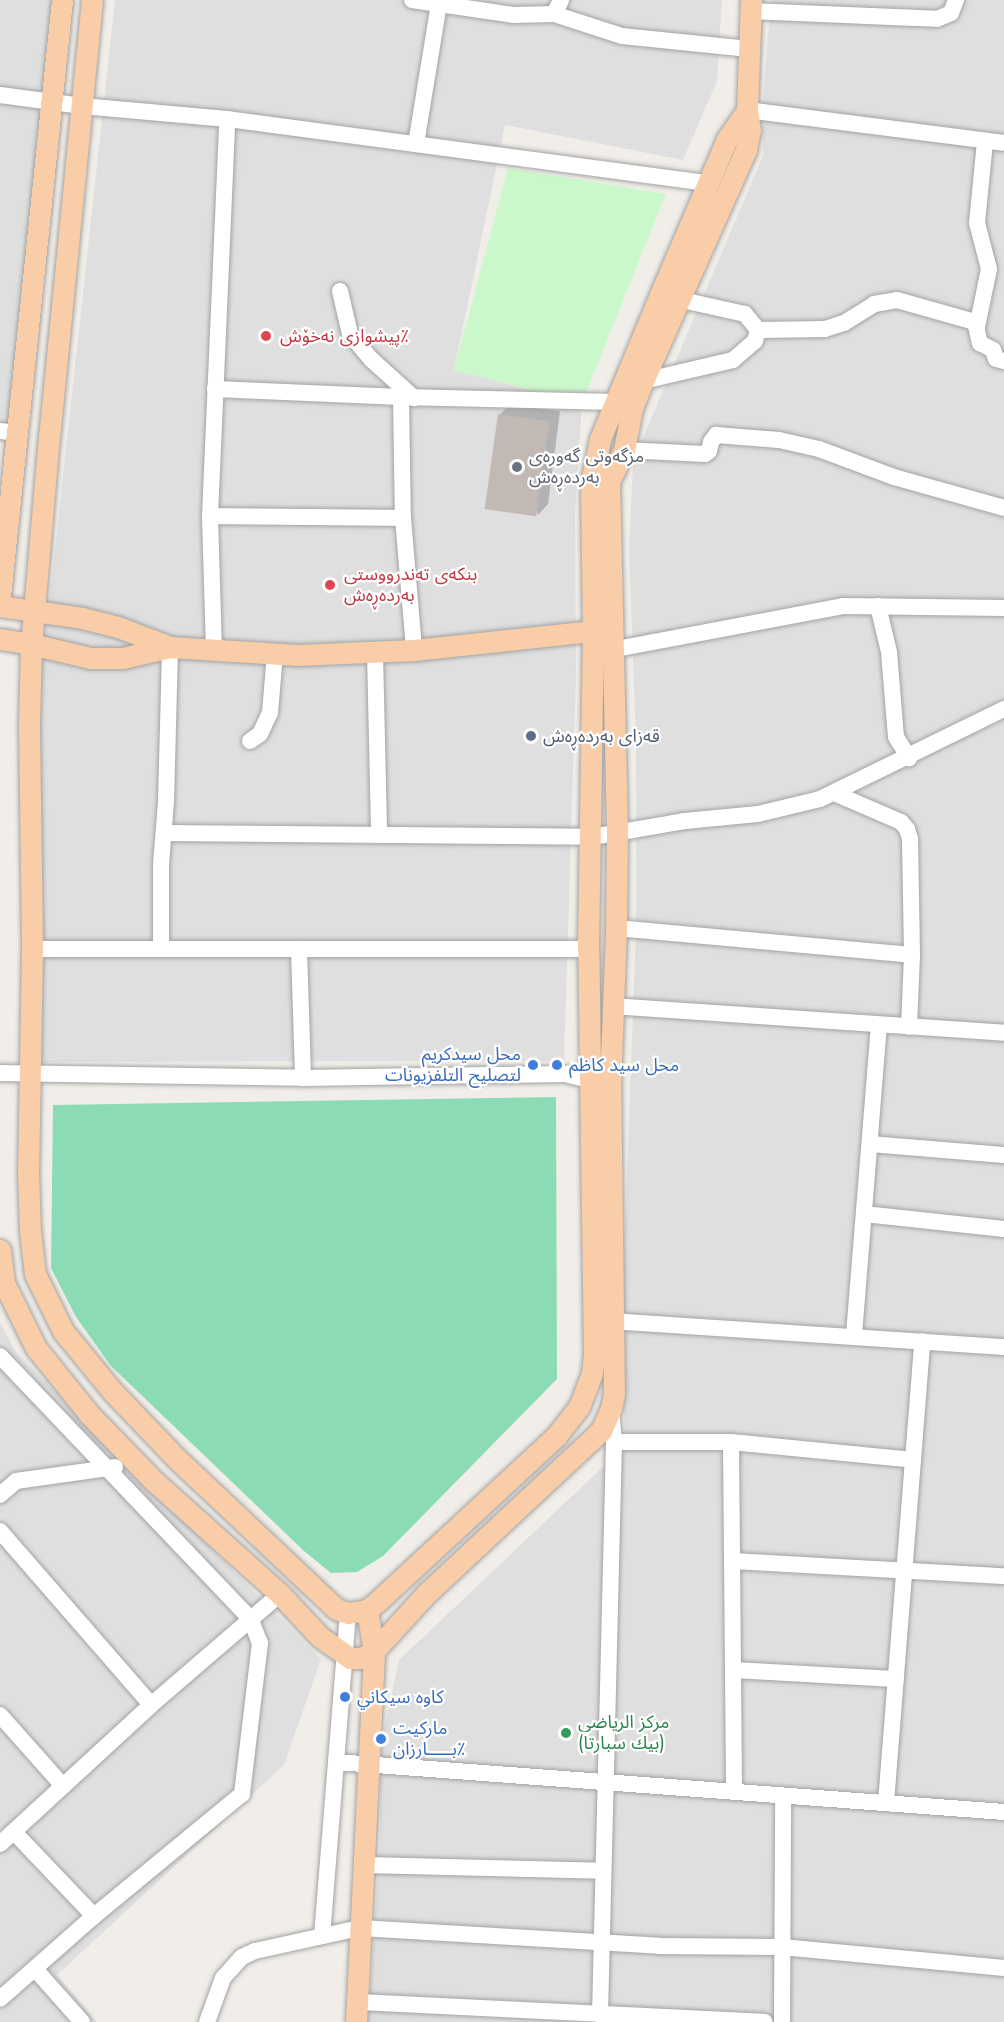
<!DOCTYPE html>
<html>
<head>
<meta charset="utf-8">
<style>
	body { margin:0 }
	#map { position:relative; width:1004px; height:2022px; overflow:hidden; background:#f1eee9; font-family:Jost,"Noto Sans Arabic",sans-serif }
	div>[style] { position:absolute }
	.residential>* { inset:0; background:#e0dfdf }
	.park>* { inset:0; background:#cbf8ca }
	.pitch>* { inset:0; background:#8bdcb5 }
	.shadow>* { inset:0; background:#0003 }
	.building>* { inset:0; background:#c2b9b5; transform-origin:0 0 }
	.roads { filter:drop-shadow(0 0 2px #a3a3a3) drop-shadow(0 0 2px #a3a3a3) }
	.minor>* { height:16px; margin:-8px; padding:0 8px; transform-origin:8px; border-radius:8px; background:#fff }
	.major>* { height:21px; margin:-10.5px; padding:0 10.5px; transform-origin:10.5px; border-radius:10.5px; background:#f8cda7 }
	.dots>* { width:16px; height:16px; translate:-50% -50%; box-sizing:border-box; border:3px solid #fff; border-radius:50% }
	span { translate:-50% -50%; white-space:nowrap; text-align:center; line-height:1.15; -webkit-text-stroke:4.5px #fff; paint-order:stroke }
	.health-label { font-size:18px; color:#be3a42 }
	.left { translate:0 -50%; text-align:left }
	.worship-label { font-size:18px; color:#5b616d }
	.service-label { font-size:18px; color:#4e5e75 }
	.shop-label { font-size:18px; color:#366cbe }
	.right { translate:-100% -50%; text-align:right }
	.leisure-label { font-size:18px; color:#27864d }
</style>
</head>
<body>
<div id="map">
	<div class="residential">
		<i style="clip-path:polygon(0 0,58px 0,16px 427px,0 425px)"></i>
		<i style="clip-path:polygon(115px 0,722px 0,717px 81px,683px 160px,505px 125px,454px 370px,582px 403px,575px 513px,576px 674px,564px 1061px,42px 1062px,37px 714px)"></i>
		<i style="clip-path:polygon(771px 0,1004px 0,1004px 2022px,368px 2022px,380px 1843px,381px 1744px,399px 1660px,625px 1446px,622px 1309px,636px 929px,636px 744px,629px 550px,633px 461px,763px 156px,763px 100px)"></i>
		<i style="clip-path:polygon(0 1322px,16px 1352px,321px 1659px,284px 1765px,57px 1975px,97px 2022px,0 2022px)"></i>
	</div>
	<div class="park">
		<i style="clip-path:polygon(508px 168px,666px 194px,582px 403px,454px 370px)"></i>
	</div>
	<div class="pitch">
		<i style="clip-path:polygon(556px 1097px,557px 1379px,383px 1556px,357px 1572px,331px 1573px,304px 1551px,111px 1366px,76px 1317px,51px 1268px,53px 1105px)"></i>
	</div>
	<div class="shadow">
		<i style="clip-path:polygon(510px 405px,560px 411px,548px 504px,538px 515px,499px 415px)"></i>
	</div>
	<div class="building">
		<i style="left:498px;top:414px;width:52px;height:96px;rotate:8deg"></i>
	</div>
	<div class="roads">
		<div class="minor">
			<i style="left:412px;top:0;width:102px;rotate:8.4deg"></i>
			<i style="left:513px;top:15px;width:41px;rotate:-1.4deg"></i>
			<i style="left:554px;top:14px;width:16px;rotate:-63deg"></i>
			<i style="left:750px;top:11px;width:187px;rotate:2.4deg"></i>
			<i style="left:937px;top:19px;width:15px;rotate:-23deg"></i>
			<i style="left:951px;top:13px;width:14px;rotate:-69deg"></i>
			<i style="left:554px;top:14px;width:71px;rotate:17.9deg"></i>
			<i style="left:622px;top:36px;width:128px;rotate:5.8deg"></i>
			<i style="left:0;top:95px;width:83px;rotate:7.6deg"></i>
			<i style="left:82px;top:106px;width:146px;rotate:5.1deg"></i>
			<i style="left:227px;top:119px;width:484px;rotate:7.6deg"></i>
			<i style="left:747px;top:110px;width:259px;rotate:7.3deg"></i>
			<i style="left:416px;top:144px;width:142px;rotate:-80.7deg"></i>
			<i style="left:340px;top:291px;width:44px;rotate:76.9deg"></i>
			<i style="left:350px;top:334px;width:34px;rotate:50deg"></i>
			<i style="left:372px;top:360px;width:57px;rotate:42.1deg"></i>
			<i style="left:977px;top:327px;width:59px;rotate:-78.3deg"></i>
			<i style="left:989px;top:269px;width:48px;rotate:-104.6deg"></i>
			<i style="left:977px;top:223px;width:82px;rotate:-84.4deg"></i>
			<i style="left:758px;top:330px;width:67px;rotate:-0.9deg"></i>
			<i style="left:825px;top:329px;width:20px;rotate:-18deg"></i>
			<i style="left:844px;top:323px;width:36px;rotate:-32deg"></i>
			<i style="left:874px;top:304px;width:23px;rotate:-10deg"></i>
			<i style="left:897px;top:300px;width:81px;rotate:15.8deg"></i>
			<i style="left:975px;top:322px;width:22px;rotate:77deg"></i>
			<i style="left:980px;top:343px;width:15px;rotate:28deg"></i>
			<i style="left:993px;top:350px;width:9px;rotate:72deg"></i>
			<i style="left:996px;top:359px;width:8px;rotate:14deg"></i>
			<i style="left:643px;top:381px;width:92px;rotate:-13.1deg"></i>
			<i style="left:733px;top:360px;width:29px;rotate:-41deg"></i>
			<i style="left:755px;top:341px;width:11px;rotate:-75deg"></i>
			<i style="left:758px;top:330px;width:21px;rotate:-129deg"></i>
			<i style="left:745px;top:314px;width:69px;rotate:-167.4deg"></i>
			<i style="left:215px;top:389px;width:186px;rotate:2.5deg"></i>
			<i style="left:401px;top:397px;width:215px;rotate:1.3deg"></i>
			<i style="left:401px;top:397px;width:121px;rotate:89.1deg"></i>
			<i style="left:403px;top:518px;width:132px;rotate:85.2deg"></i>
			<i style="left:0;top:431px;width:18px;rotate:6deg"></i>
			<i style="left:624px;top:450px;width:81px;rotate:2.8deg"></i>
			<i style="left:705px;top:454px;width:5px;rotate:-37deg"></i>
			<i style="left:709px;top:451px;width:9px;rotate:-77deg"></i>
			<i style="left:711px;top:442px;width:9px;rotate:-54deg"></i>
			<i style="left:716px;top:435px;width:63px;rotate:4.5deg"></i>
			<i style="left:779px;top:440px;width:41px;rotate:12.7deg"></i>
			<i style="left:819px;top:449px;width:80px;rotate:20.5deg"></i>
			<i style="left:894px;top:477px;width:114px;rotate:15.7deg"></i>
			<i style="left:210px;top:516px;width:193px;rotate:0.6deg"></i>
			<i style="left:878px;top:606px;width:47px;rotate:76.6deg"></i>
			<i style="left:889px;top:652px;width:85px;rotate:85.3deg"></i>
			<i style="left:896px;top:737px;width:25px;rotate:58deg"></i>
			<i style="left:611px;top:650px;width:236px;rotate:-10.7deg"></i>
			<i style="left:843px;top:606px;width:161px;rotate:0.7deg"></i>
			<i style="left:214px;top:651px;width:135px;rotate:-91.7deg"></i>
			<i style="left:210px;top:516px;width:397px;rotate:-87.5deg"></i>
			<i style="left:375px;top:653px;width:182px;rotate:88.7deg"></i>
			<i style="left:250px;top:741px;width:12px;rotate:-35deg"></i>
			<i style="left:260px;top:734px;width:23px;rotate:-65deg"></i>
			<i style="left:270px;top:713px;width:60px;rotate:-85.2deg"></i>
			<i style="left:834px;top:793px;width:73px;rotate:23.4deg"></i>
			<i style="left:901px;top:822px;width:9px;rotate:49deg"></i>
			<i style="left:907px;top:829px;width:10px;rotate:73deg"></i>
			<i style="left:910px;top:839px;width:116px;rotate:89deg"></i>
			<i style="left:912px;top:955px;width:72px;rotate:92.4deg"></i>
			<i style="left:164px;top:833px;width:428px;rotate:0.5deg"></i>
			<i style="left:592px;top:837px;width:94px;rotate:-9.8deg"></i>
			<i style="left:685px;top:821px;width:73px;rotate:-5.5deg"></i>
			<i style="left:758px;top:814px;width:64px;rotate:-13.6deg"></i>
			<i style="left:820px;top:799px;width:205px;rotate:-26.1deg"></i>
			<i style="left:616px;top:928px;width:297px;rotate:5.2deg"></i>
			<i style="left:32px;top:949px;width:556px"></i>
			<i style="left:161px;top:949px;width:84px;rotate:-90deg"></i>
			<i style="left:161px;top:865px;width:63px;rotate:-85.5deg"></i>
			<i style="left:166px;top:802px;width:155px;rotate:-88.5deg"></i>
			<i style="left:299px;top:949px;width:129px;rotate:88.2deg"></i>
			<i style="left:612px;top:1006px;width:393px;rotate:3.9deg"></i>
			<i style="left:0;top:1073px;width:303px;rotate:0.9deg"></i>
			<i style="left:303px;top:1078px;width:262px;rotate:-0.9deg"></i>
			<i style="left:565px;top:1074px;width:25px;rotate:14deg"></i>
			<i style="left:870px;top:1144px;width:134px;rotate:4.7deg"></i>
			<i style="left:864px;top:1214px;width:141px;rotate:6.1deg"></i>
			<i style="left:611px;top:1321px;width:394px;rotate:3.8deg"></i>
			<i style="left:854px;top:1335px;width:311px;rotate:-85.4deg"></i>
			<i style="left:0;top:1356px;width:364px;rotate:46.4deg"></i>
			<i style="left:251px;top:1620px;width:25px;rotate:69deg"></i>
			<i style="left:260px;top:1643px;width:152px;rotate:96.8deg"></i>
			<i style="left:242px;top:1794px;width:192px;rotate:140.5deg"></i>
			<i style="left:94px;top:1916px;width:125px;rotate:138.6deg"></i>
			<i style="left:614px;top:1442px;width:117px"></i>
			<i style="left:731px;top:1442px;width:183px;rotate:5.6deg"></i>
			<i style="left:731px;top:1442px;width:350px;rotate:89.5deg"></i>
			<i style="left:0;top:1495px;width:21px;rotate:-41deg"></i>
			<i style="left:16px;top:1481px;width:100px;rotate:-8deg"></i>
			<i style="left:0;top:1531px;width:230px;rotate:49deg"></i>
			<i style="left:732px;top:1561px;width:272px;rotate:3.2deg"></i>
			<i style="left:733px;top:1670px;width:163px;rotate:3.2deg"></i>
			<i style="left:0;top:1715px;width:95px;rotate:48.4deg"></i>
			<i style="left:336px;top:1762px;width:670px;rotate:4.28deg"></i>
			<i style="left:886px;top:1803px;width:463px;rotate:-85.5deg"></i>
			<i style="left:14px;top:1832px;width:116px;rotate:46.4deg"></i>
			<i style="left:0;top:1844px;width:205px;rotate:-42.6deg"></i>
			<i style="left:151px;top:1705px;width:170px;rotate:-40.7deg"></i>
			<i style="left:363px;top:1865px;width:240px;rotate:1.4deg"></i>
			<i style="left:322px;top:1936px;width:324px;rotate:-85.4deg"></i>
			<i style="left:35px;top:1969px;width:71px;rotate:48.4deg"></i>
			<i style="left:357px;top:2002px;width:408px;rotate:2.8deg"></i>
			<i style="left:600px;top:2015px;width:573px;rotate:-88.6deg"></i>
			<i style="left:614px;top:1442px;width:32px;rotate:-95deg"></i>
			<i style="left:207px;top:2022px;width:47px;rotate:-70deg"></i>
			<i style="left:223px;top:1978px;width:28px;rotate:-48deg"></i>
			<i style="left:242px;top:1957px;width:14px;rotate:-25deg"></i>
			<i style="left:255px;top:1951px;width:107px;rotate:-12.4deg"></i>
			<i style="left:360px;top:1928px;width:300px;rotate:3.4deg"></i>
			<i style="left:659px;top:1946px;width:123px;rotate:0.5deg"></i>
			<i style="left:782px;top:1947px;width:223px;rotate:5.4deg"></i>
			<i style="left:782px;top:2022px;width:226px;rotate:-89.7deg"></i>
		</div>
		<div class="major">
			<i style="left:92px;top:0;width:438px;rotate:95.6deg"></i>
			<i style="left:49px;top:436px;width:209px;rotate:94.9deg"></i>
			<i style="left:31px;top:644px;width:82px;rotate:91.4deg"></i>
			<i style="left:29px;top:726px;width:223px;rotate:89.2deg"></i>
			<i style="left:32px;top:949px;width:222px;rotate:91deg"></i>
			<i style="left:28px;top:1171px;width:60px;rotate:88.1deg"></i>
			<i style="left:30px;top:1231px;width:43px;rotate:83.4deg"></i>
			<i style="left:35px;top:1274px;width:64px;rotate:63.8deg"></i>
			<i style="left:63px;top:1331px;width:79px;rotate:50.7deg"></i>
			<i style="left:113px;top:1392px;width:91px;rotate:46.3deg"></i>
			<i style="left:176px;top:1458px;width:220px;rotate:43.3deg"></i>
			<i style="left:336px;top:1609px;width:13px;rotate:18deg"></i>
			<i style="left:348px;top:1613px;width:19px;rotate:-9deg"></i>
			<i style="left:367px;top:1610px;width:14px;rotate:-39deg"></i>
			<i style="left:378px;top:1601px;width:244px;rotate:-42.8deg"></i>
			<i style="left:557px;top:1435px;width:36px;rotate:-52deg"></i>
			<i style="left:579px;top:1407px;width:36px;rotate:-69deg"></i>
			<i style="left:592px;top:1373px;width:18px;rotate:-84deg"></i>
			<i style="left:594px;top:1355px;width:406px;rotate:-90.8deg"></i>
			<i style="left:588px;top:949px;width:318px;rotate:-89.1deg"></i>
			<i style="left:593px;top:631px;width:148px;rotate:-90.8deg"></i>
			<i style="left:591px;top:483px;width:45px;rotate:-78.4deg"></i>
			<i style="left:600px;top:439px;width:161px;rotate:-67.4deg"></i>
			<i style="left:662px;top:290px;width:164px;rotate:-66.7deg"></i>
			<i style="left:727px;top:139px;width:35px;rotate:-55deg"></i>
			<i style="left:0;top:596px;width:599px;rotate:-84.06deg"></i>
			<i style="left:0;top:606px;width:83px;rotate:8.3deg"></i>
			<i style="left:82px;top:618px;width:37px;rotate:14deg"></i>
			<i style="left:118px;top:627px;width:56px;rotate:21deg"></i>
			<i style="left:170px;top:647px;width:128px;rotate:3.6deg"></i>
			<i style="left:298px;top:655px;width:116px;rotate:-2.5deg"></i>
			<i style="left:414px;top:650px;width:180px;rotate:-6.1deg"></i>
			<i style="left:0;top:639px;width:31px;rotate:9deg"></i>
			<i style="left:31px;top:644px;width:61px;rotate:13.3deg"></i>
			<i style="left:90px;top:658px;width:33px"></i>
			<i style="left:123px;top:658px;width:48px;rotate:-13.2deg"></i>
			<i style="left:0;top:1250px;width:33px;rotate:83deg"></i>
			<i style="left:4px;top:1283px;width:72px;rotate:63.8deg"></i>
			<i style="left:36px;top:1348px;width:85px;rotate:51.2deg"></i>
			<i style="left:89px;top:1414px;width:93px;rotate:45.9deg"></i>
			<i style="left:154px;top:1481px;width:169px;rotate:41.9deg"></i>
			<i style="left:280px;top:1594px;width:59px;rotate:47.1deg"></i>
			<i style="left:320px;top:1637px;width:37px;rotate:35deg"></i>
			<i style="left:350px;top:1658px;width:11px"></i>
			<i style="left:361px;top:1658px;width:15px;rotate:-28deg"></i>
			<i style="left:374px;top:1651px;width:79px;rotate:-47.6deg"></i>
			<i style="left:427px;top:1593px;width:238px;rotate:-43deg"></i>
			<i style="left:601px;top:1431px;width:24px;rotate:-66deg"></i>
			<i style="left:611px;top:1409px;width:15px;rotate:-79deg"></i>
			<i style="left:614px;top:1394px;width:309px;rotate:-90.7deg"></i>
			<i style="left:610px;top:1085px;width:157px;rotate:-87.8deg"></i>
			<i style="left:616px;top:928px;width:97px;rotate:-89.4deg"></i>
			<i style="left:617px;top:831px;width:349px;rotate:-91.3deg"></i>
			<i style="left:609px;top:482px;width:35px;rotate:-65deg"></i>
			<i style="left:624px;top:450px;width:43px;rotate:-79.2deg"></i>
			<i style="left:632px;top:408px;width:29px;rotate:-68deg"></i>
			<i style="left:643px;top:381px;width:253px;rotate:-66deg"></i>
			<i style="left:746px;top:150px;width:20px;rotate:-79deg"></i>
			<i style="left:750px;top:130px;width:20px;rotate:-99deg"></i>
			<i style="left:747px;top:110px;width:110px;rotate:-87.9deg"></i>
			<i style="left:356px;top:2022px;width:371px;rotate:-87.2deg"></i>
			<i style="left:374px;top:1651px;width:42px;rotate:-99.7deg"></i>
		</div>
	</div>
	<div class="dots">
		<i style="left:266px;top:336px;background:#e0444e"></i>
		<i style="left:517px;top:467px;background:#6b7280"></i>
		<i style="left:330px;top:585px;background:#e0444e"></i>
		<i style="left:531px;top:736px;background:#5c6f8a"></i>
		<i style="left:533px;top:1065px;background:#3f7fe0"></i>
		<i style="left:557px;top:1065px;background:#3f7fe0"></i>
		<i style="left:345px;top:1697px;background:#3f7fe0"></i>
		<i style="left:566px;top:1733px;background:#2e9e5b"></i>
		<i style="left:381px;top:1739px;background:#3f7fe0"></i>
	</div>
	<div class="health-label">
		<span class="left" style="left:280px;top:336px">پیشوازی نەخۆش٪</span>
		<span class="left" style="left:344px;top:585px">بنکەی تەندرووستی<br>بەردەڕەش</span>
	</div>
	<div class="worship-label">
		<span class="left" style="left:529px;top:467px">مزگەوتی گەورەی<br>بەردەڕەش</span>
	</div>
	<div class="service-label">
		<span class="left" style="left:543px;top:736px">قەزای بەردەڕەش</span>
	</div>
	<div class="shop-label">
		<span class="right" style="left:521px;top:1065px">محل سيدكريم<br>لتصليح التلفزيونات</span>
		<span class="left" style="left:569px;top:1065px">محل سيد كاظم</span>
		<span class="left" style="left:357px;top:1697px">كاوه سيكاني</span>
		<span class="left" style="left:393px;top:1739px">ماركیت<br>بـــــارزان٪</span>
	</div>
	<div class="leisure-label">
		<span class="left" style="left:578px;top:1733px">مركز الرياضي<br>(بيك سبارتا)</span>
	</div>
</div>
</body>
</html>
